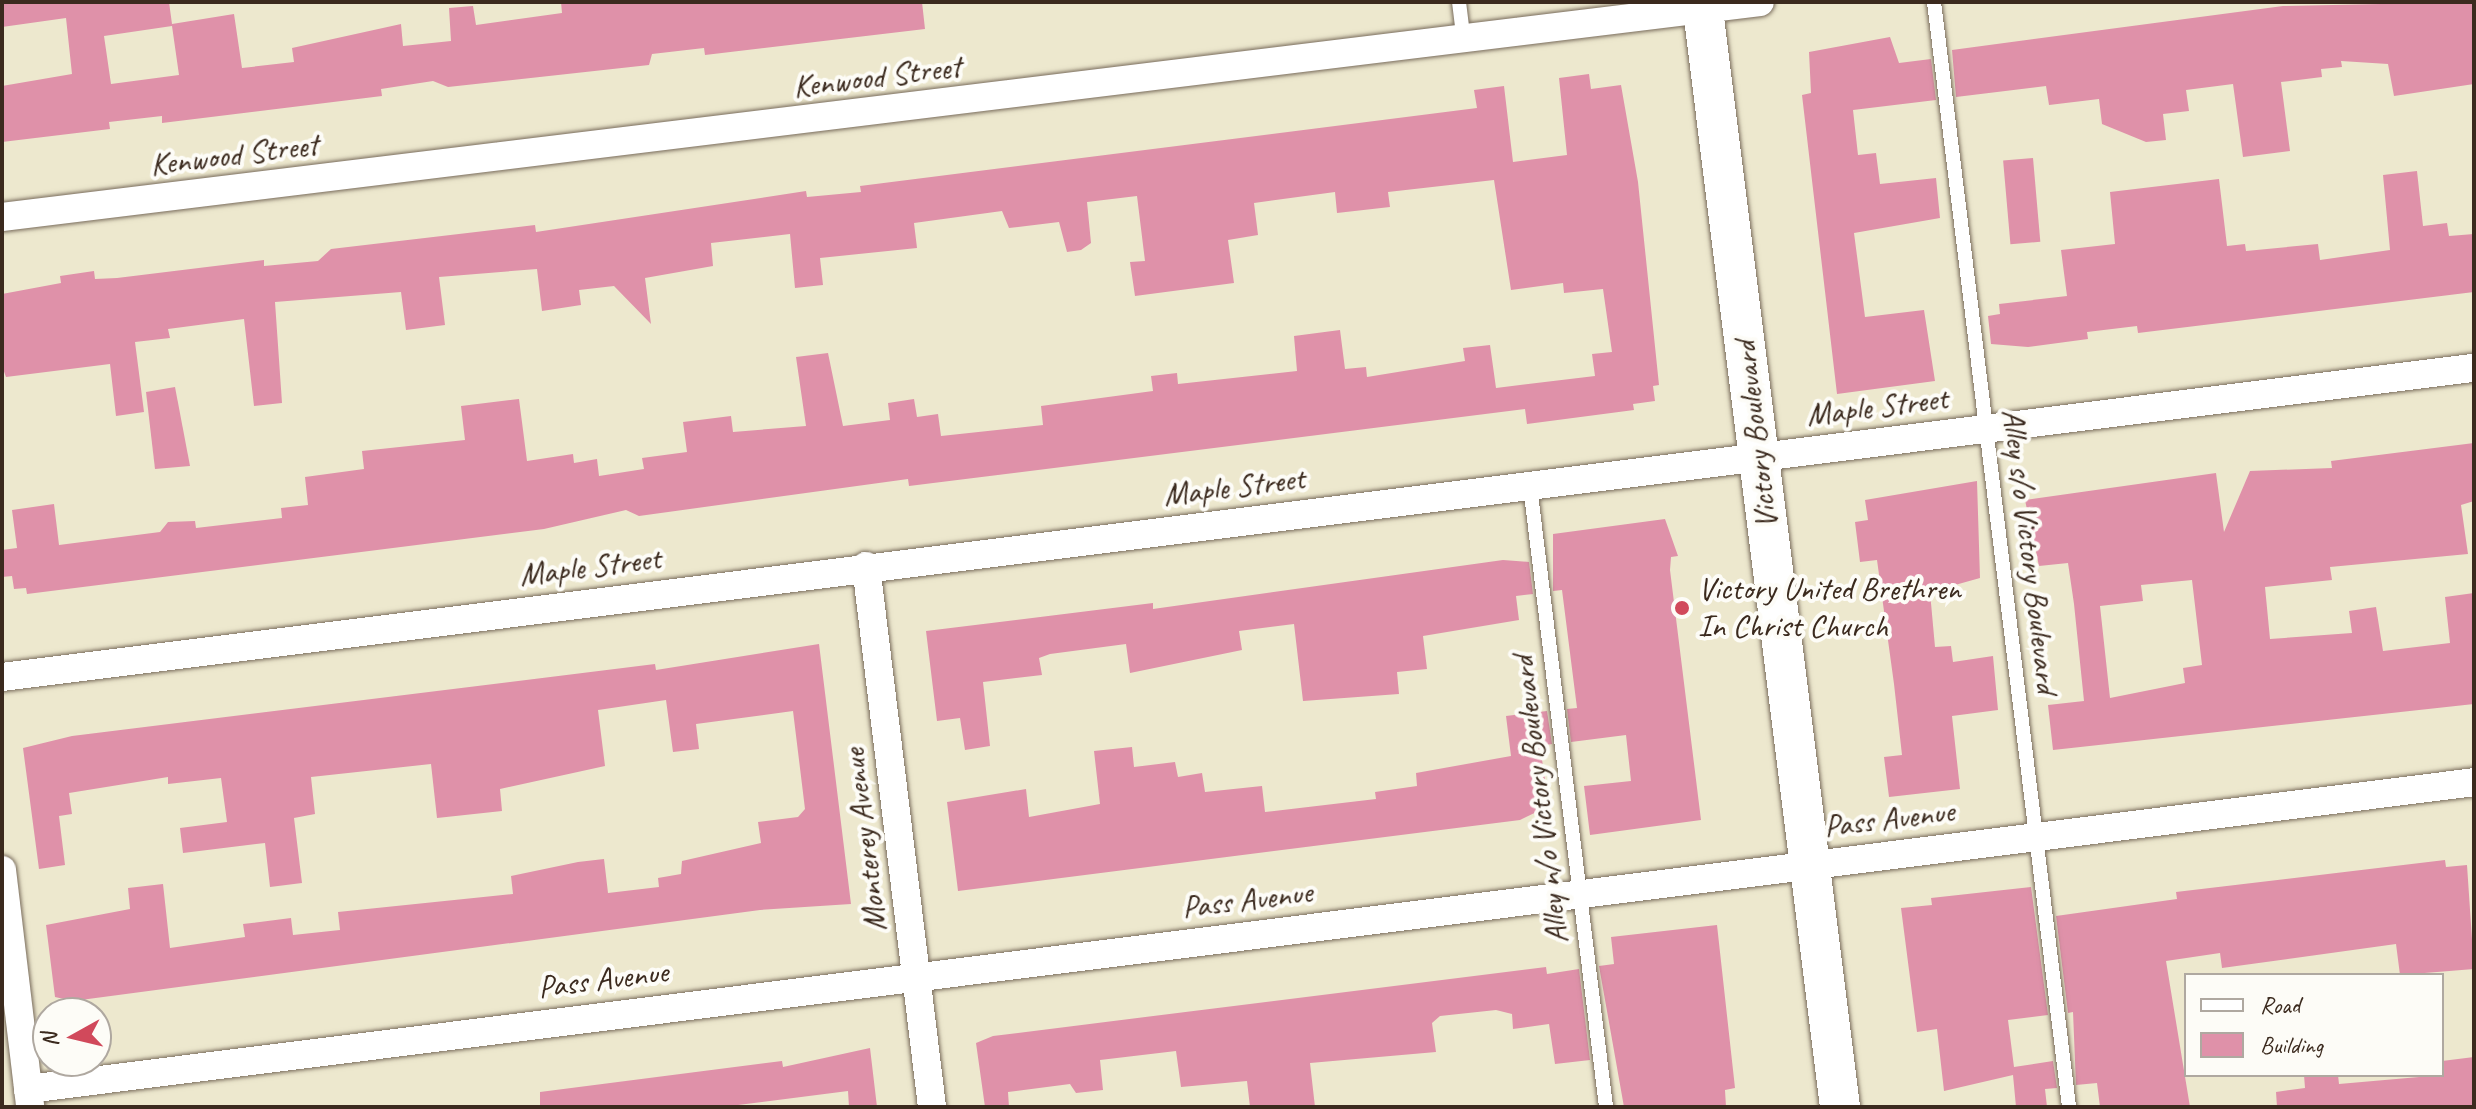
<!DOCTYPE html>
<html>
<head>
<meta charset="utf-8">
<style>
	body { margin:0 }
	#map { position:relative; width:2476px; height:1109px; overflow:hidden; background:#ede8ce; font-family:Caveat,sans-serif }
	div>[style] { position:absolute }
	.building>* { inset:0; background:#df91a9; transform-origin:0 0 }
	.roads { filter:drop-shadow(0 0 2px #796c5c) drop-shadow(0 0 2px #796c5c) }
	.service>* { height:14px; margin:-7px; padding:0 7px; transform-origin:7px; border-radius:7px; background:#fff }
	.minor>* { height:28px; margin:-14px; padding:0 14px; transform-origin:14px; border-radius:14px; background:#fff }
	.secondary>* { height:40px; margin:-20px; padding:0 20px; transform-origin:20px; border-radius:20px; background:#fff }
	.dots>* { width:22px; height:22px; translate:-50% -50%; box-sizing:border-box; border:4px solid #fdfcf7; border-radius:50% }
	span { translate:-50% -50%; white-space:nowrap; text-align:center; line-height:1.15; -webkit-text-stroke:8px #fdfcf7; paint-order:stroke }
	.street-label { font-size:32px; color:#3b2a1e }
	.poi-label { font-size:32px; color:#3b2a1e }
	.left { translate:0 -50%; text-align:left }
	.frame { position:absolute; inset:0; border:4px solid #3b2a1e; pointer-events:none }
	.legend { position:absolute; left:2184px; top:973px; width:260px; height:104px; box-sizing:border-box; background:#fdfcf7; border:2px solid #afa8a0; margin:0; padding:10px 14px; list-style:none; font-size:24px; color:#3b2a1e }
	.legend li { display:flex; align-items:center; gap:16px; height:40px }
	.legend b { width:40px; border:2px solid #afa8a0 }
	.north { position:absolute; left:32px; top:997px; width:80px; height:80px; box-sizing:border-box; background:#fdfcf7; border:2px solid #afa8a0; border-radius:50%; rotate:262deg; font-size:22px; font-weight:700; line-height:32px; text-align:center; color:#3b2a1e }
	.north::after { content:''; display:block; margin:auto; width:28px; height:36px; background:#d1495b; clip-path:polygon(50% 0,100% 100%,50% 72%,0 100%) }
</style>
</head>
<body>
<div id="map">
	<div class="building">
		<i style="clip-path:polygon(evenodd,2px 2px,169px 2px,172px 24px,234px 14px,242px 68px,294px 62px,292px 48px,401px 24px,403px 46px,451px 41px,449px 8px,473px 6px,476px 25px,562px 13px,561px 2px,922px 2px,925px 29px,705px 55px,704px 48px,652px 54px,649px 65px,448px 87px,433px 81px,381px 89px,382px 96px,162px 123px,162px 116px,109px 122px,110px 129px,2px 142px,2px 86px,72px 74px,66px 18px,2px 27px,2px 2px,172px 26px,179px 75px,111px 84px,104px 36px,172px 26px)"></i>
		<i style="clip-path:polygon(2474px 2px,2474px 84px,2394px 96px,2388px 64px,2341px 61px,2342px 67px,2321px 69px,2322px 77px,2281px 82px,2290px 151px,2243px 157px,2233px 84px,2186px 90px,2189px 111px,2163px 114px,2166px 140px,2146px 142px,2102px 124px,2099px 99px,2049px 105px,2046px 86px,1956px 97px,1952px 50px,2283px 6px)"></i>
		<i style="clip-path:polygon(1890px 37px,1899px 63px,1931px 59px,1936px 100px,1853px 110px,1858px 155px,1876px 153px,1880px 184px,1936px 178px,1940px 218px,1854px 233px,1865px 317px,1924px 310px,1935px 381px,1837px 394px,1802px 95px,1811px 93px,1809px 52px)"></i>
		<i style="clip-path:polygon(1589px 74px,1591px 89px,1621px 85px,1638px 182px,1659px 385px,1653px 386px,1655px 401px,1633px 404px,1634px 410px,1527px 424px,1525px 409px,909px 486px,908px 479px,639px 516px,626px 510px,544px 529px,27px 594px,26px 588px,14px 589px,12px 576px,2px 577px,2px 550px,17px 548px,12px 510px,54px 504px,59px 545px,160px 532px,168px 522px,195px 521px,196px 528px,282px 518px,281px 508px,308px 505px,305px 477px,364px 469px,362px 451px,465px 440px,461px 406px,519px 399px,527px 461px,573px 454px,574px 463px,597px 459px,599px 476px,644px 469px,642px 458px,687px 452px,683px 422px,731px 416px,733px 432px,806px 426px,796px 357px,828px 353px,843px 426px,890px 420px,888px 403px,914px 399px,917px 417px,938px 414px,941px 436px,1043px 425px,1041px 406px,1153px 391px,1151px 376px,1177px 373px,1178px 384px,1297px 371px,1294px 336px,1340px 330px,1345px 369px,1366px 367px,1367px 377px,1465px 361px,1463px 348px,1490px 345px,1496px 388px,1595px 376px,1592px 354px,1612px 352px,1603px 289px,1564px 293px,1563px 283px,1511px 290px,1494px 180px,1388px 192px,1390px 207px,1337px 213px,1335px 192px,1254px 203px,1258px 235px,1228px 240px,1234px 283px,1135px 296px,1130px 262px,1145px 261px,1137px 196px,1087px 202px,1091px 243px,1081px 250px,1067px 252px,1059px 222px,1009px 228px,1002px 211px,914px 223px,917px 248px,820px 258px,823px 285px,795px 288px,790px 234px,711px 243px,713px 266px,645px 278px,651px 324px,614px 286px,579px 290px,581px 305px,542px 311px,537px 269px,439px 277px,445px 325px,406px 330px,401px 292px,275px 302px,282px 403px,254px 406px,244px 319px,168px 329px,170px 338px,135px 342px,144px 412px,116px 416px,110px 364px,6px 377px,2px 366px,2px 294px,61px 283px,60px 276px,94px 271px,95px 279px,117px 278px,264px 260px,264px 266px,318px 261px,331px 249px,535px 225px,536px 232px,806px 191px,807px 197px,861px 192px,860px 186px,1477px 108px,1474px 90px,1504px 86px,1513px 162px,1567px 155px,1559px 78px)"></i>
		<i style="left:2033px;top:158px;width:84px;height:30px;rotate:85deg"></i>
		<i style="clip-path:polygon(2417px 171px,2423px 226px,2447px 223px,2449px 236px,2474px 234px,2474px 292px,2138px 333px,2137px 326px,2087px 332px,2088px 339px,2028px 347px,1991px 344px,1988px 316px,2000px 314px,1999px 304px,2067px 296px,2061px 250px,2115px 244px,2110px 192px,2219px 179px,2227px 246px,2245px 244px,2246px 251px,2318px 244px,2320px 260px,2390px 250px,2383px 175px)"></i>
		<i style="clip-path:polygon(175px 387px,190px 466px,155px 469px,146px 392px)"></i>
		<i style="clip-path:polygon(evenodd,2474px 443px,2474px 501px,2461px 505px,2468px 554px,2330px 567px,2332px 580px,2265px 587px,2270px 639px,2352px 633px,2349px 611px,2376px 607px,2383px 651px,2450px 643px,2445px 597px,2474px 593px,2474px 704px,2053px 750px,2048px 705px,2084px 701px,2074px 604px,2068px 563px,2039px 566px,2025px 500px,2216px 473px,2224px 532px,2250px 471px,2332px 468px,2331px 461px,2474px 443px,2192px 580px,2202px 665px,2183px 668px,2185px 683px,2110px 698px,2100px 606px,2143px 601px,2141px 585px,2192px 580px)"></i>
		<i style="clip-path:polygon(1977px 481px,1980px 578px,1930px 592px,1935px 647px,1951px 646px,1953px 662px,1993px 656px,1998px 710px,1952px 716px,1960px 789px,1889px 797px,1884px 757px,1902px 755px,1894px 684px,1877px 560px,1860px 562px,1855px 522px,1868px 520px,1865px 500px)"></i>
		<i style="clip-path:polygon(1665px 519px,1678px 556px,1671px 557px,1670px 570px,1701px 820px,1590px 835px,1584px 786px,1631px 781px,1626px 735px,1571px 742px,1567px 709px,1577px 708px,1562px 590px,1553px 591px,1553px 534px)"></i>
		<i style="clip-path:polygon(1503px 560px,1529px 562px,1533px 594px,1516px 596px,1519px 620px,1423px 636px,1427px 669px,1397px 672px,1399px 694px,1303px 701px,1294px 624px,1239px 631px,1242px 650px,1130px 673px,1126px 644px,1050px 654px,1039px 658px,1042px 675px,983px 682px,990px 746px,965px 750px,960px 718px,937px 721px,926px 631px,1153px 603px,1153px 609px)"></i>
		<i style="clip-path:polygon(819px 644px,851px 904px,760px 910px,73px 1001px,55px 997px,46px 925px,130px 909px,128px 888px,163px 884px,170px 948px,245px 937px,243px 924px,291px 918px,293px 935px,340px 930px,338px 912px,513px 894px,511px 876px,578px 862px,604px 859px,608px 893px,659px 887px,658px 878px,681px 874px,682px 861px,761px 843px,758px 822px,798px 817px,805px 809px,793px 711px,696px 724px,699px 749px,673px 752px,666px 700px,598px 710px,605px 766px,500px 789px,502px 811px,437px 818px,431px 764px,311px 777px,315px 814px,294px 818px,302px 883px,270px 887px,265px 843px,183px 853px,180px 828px,227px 822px,221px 778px,168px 784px,168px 777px,69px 793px,72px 814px,59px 816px,65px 865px,39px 869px,23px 748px,72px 736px,655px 664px,656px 670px)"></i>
		<i style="clip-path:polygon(1547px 711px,1552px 744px,1540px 746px,1549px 806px,1520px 820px,958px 891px,947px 802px,1026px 789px,1029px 817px,1100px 804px,1094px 751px,1132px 747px,1134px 767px,1175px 762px,1178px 777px,1202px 773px,1205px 792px,1262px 786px,1265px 812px,1376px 799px,1375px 792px,1417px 786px,1416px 773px,1511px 756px,1506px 716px)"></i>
		<i style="clip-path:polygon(2445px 860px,2446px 867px,2467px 865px,2474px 969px,2400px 975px,2396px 944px,2222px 968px,2220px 953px,2166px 961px,2190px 1107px,2100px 1107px,2097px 1083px,2076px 1085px,2073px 1012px,2068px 1013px,2056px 916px,2177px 899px,2176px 892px)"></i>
		<i style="clip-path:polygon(2031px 887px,2048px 1015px,2008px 1020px,2014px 1067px,2053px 1061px,2057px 1088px,2045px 1089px,2047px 1107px,2016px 1107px,2013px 1075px,1944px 1091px,1937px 1029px,1917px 1032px,1901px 908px,1932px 905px,1931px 898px)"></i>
		<i style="clip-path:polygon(1717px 925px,1735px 1088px,1725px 1090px,1726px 1107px,1624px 1107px,1599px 966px,1614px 964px,1611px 937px)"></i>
		<i style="clip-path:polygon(1546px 967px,1547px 974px,1579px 969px,1590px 1060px,1555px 1064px,1549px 1024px,1513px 1029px,1512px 1014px,1496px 1010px,1440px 1016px,1432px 1023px,1436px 1052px,1310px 1063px,1315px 1107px,1250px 1107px,1247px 1081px,1181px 1087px,1176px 1051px,1100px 1060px,1103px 1090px,1076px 1093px,1070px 1084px,1008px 1092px,1009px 1107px,985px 1107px,976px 1043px,993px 1036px)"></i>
		<i style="clip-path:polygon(870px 1048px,877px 1107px,849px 1107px,848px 1091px,722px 1107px,540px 1107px,540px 1092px,782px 1061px,783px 1067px)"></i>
		<i style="clip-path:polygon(2474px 1057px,2474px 1107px,2277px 1107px,2276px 1092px,2305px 1088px,2304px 1075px,2338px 1075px,2339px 1084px,2442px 1075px,2442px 1061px)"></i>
	</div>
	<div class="roads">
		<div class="service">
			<i style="left:1459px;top:2px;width:39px;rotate:83deg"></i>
			<i style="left:1934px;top:2px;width:1113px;rotate:83.03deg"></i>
			<i style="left:1530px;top:486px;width:626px;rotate:83.02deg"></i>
		</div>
		<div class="minor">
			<i style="left:2px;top:217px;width:1771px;rotate:-6.97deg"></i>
			<i style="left:866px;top:566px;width:545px;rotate:83.04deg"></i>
			<i style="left:2px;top:677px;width:2491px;rotate:-7.13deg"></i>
			<i style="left:2px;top:870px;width:238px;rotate:83.2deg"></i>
			<i style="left:28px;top:1089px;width:2465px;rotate:-7.15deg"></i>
		</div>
		<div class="secondary">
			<i style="left:1702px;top:2px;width:1114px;rotate:82.88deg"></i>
		</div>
	</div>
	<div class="dots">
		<i style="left:1682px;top:608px;background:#d1495b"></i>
	</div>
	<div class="street-label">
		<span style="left:877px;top:77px;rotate:-7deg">Kenwood Street</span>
		<span style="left:234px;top:155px;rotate:-7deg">Kenwood Street</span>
		<span style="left:1877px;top:407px;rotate:-7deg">Maple Street</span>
		<span style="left:1756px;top:435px;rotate:-97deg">Victory Boulevard</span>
		<span style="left:1234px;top:487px;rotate:-7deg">Maple Street</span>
		<span style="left:2030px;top:551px;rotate:83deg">Alley s/o Victory Boulevard</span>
		<span style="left:590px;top:567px;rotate:-7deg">Maple Street</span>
		<span style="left:1540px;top:800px;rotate:-97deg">Alley n/o Victory Boulevard</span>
		<span style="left:1889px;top:819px;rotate:-7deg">Pass Avenue</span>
		<span style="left:865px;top:840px;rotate:-97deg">Monterey Avenue</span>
		<span style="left:1247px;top:900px;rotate:-7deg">Pass Avenue</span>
		<span style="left:603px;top:980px;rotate:-7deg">Pass Avenue</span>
	</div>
	<div class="poi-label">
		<span class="left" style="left:1698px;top:608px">Victory United Brethren<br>In Christ Church</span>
	</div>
	<div class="frame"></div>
	<ul class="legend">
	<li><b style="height:10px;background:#fff"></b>Road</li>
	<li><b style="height:22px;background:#df91a9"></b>Building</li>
	</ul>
	<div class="north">N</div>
</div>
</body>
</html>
